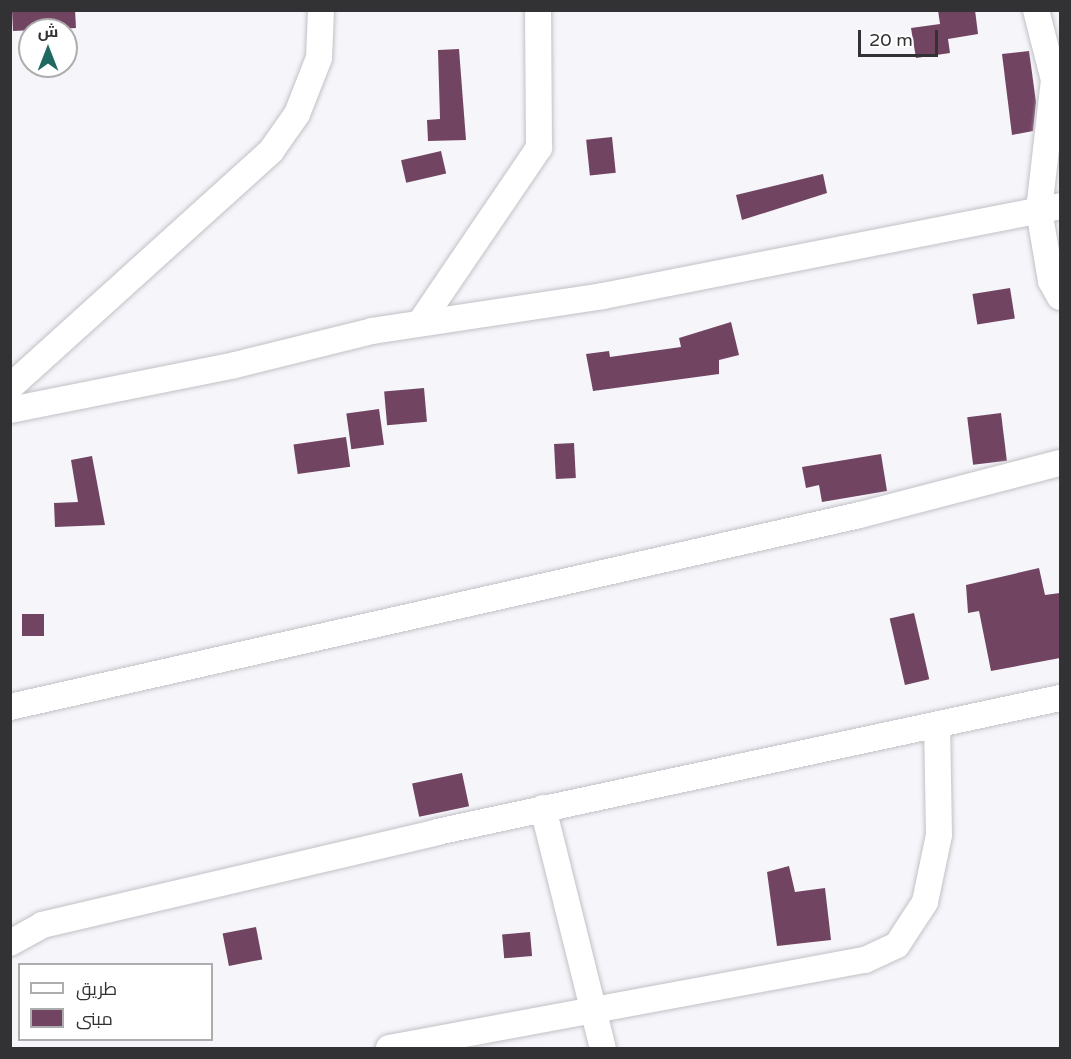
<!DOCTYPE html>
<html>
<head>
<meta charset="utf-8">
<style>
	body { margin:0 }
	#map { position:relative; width:1071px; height:1059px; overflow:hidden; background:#f6f5fa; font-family:"Varela Round",Cairo,sans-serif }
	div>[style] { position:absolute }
	.building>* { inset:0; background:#714461; transform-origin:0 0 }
	.roads { filter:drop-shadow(0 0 2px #c2c1c6) drop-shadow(0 0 2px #c2c1c6) }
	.street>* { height:26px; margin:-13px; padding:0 13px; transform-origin:13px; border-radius:13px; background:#fff }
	span { translate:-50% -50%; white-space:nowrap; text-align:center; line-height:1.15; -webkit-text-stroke:6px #fff; paint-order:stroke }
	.frame { position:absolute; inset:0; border:12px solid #323133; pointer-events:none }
	.legend { position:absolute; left:18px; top:963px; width:195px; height:78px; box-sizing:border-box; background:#fff; border:2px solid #adadad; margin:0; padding:8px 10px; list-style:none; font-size:18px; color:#323133 }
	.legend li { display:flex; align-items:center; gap:12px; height:30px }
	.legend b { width:30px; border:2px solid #adadad }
	.north { position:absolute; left:18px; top:18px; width:60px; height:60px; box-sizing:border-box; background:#fff; border:2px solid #adadad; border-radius:50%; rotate:0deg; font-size:16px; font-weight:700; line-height:24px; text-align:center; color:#323133 }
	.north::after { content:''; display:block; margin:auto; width:21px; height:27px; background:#206962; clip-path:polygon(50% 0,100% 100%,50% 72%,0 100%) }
	.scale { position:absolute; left:858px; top:30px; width:80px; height:27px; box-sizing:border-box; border:3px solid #323133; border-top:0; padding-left:8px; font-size:18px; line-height:21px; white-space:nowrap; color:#323133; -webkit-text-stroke:4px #fff; paint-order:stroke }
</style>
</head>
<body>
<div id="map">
	<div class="building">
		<i style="clip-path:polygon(12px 10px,75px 10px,76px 28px,13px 31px)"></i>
		<i style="clip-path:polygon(938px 10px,975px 10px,978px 34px,948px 39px,950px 53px,916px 58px,911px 28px,940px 24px)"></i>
		<i style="clip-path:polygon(459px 49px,466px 140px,428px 141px,427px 120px,440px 119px,438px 50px)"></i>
		<i style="clip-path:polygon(1029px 51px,1036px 102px,1033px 131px,1012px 135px,1002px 54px)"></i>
		<i style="left:612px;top:137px;width:36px;height:26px;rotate:84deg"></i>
		<i style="left:441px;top:151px;width:23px;height:41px;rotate:77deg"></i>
		<i style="clip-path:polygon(823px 174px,827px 193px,742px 220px,736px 195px)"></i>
		<i style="left:1010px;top:288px;width:31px;height:38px;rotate:81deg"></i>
		<i style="clip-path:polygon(731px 322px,739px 355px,719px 360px,719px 374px,593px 391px,586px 354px,609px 351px,610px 357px,681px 347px,679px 338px)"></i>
		<i style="left:424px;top:388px;width:34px;height:40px;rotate:85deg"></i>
		<i style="left:379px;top:409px;width:36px;height:33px;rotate:82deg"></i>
		<i style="left:1001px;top:413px;width:48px;height:34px;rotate:83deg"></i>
		<i style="left:346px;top:437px;width:30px;height:53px;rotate:82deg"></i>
		<i style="left:574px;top:443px;width:35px;height:20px;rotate:87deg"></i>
		<i style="clip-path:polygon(881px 454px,887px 491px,822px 502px,819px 485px,806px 488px,802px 467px)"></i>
		<i style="clip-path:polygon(92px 456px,105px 525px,55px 527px,54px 503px,78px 502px,71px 460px)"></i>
		<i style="clip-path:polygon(1039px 568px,1045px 595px,1060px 593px,1060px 658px,991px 671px,979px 611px,968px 613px,966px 585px)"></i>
		<i style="left:914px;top:613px;width:68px;height:25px;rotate:77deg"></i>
		<i style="left:44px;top:614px;width:22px;height:22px;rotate:90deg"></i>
		<i style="left:462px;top:773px;width:34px;height:51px;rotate:78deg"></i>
		<i style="clip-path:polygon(789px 866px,795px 892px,825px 888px,831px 940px,777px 946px,767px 872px)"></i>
		<i style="left:256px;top:927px;width:33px;height:34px;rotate:79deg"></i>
		<i style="left:530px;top:932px;width:24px;height:28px;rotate:85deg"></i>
	</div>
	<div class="roads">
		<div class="street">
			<i style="left:1036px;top:10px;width:72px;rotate:75.6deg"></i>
			<i style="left:1054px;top:80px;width:131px;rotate:96.6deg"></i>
			<i style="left:1039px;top:210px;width:72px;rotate:80.4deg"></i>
			<i style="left:1051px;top:281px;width:18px;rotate:61deg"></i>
			<i style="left:420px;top:323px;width:212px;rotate:-55.8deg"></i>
			<i style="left:539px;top:148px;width:138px;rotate:-90.4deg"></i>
			<i style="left:10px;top:387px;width:352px;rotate:-42.1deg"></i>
			<i style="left:271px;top:151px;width:45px;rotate:-54.9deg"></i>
			<i style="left:297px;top:114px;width:60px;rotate:-68.6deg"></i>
			<i style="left:319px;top:58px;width:48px;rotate:-87.6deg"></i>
			<i style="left:10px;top:410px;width:229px;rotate:-11.3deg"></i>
			<i style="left:235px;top:365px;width:141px;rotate:-13.9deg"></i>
			<i style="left:372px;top:331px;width:234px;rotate:-8.6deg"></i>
			<i style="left:603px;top:296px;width:466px;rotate:-11.1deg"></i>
			<i style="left:10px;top:707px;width:871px;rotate:-12.73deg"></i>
			<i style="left:860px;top:515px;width:207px;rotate:-14.6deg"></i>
			<i style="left:543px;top:808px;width:247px;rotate:76deg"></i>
			<i style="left:10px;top:943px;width:37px;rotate:-29deg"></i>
			<i style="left:42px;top:925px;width:406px;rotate:-13.2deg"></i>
			<i style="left:437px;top:832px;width:637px;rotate:-12.14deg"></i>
			<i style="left:389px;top:1048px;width:484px;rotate:-10.5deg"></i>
			<i style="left:865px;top:960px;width:35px;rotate:-25deg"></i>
			<i style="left:897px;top:945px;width:51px;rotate:-56.9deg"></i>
			<i style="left:925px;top:902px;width:68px;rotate:-78.2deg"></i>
			<i style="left:939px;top:835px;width:110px;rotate:-91deg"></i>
		</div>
	</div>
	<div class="frame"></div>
	<ul class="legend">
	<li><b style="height:8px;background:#fff"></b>طريق</li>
	<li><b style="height:16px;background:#714461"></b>مبنى</li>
	</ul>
	<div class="north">ش</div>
	<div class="scale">20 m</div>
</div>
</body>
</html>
